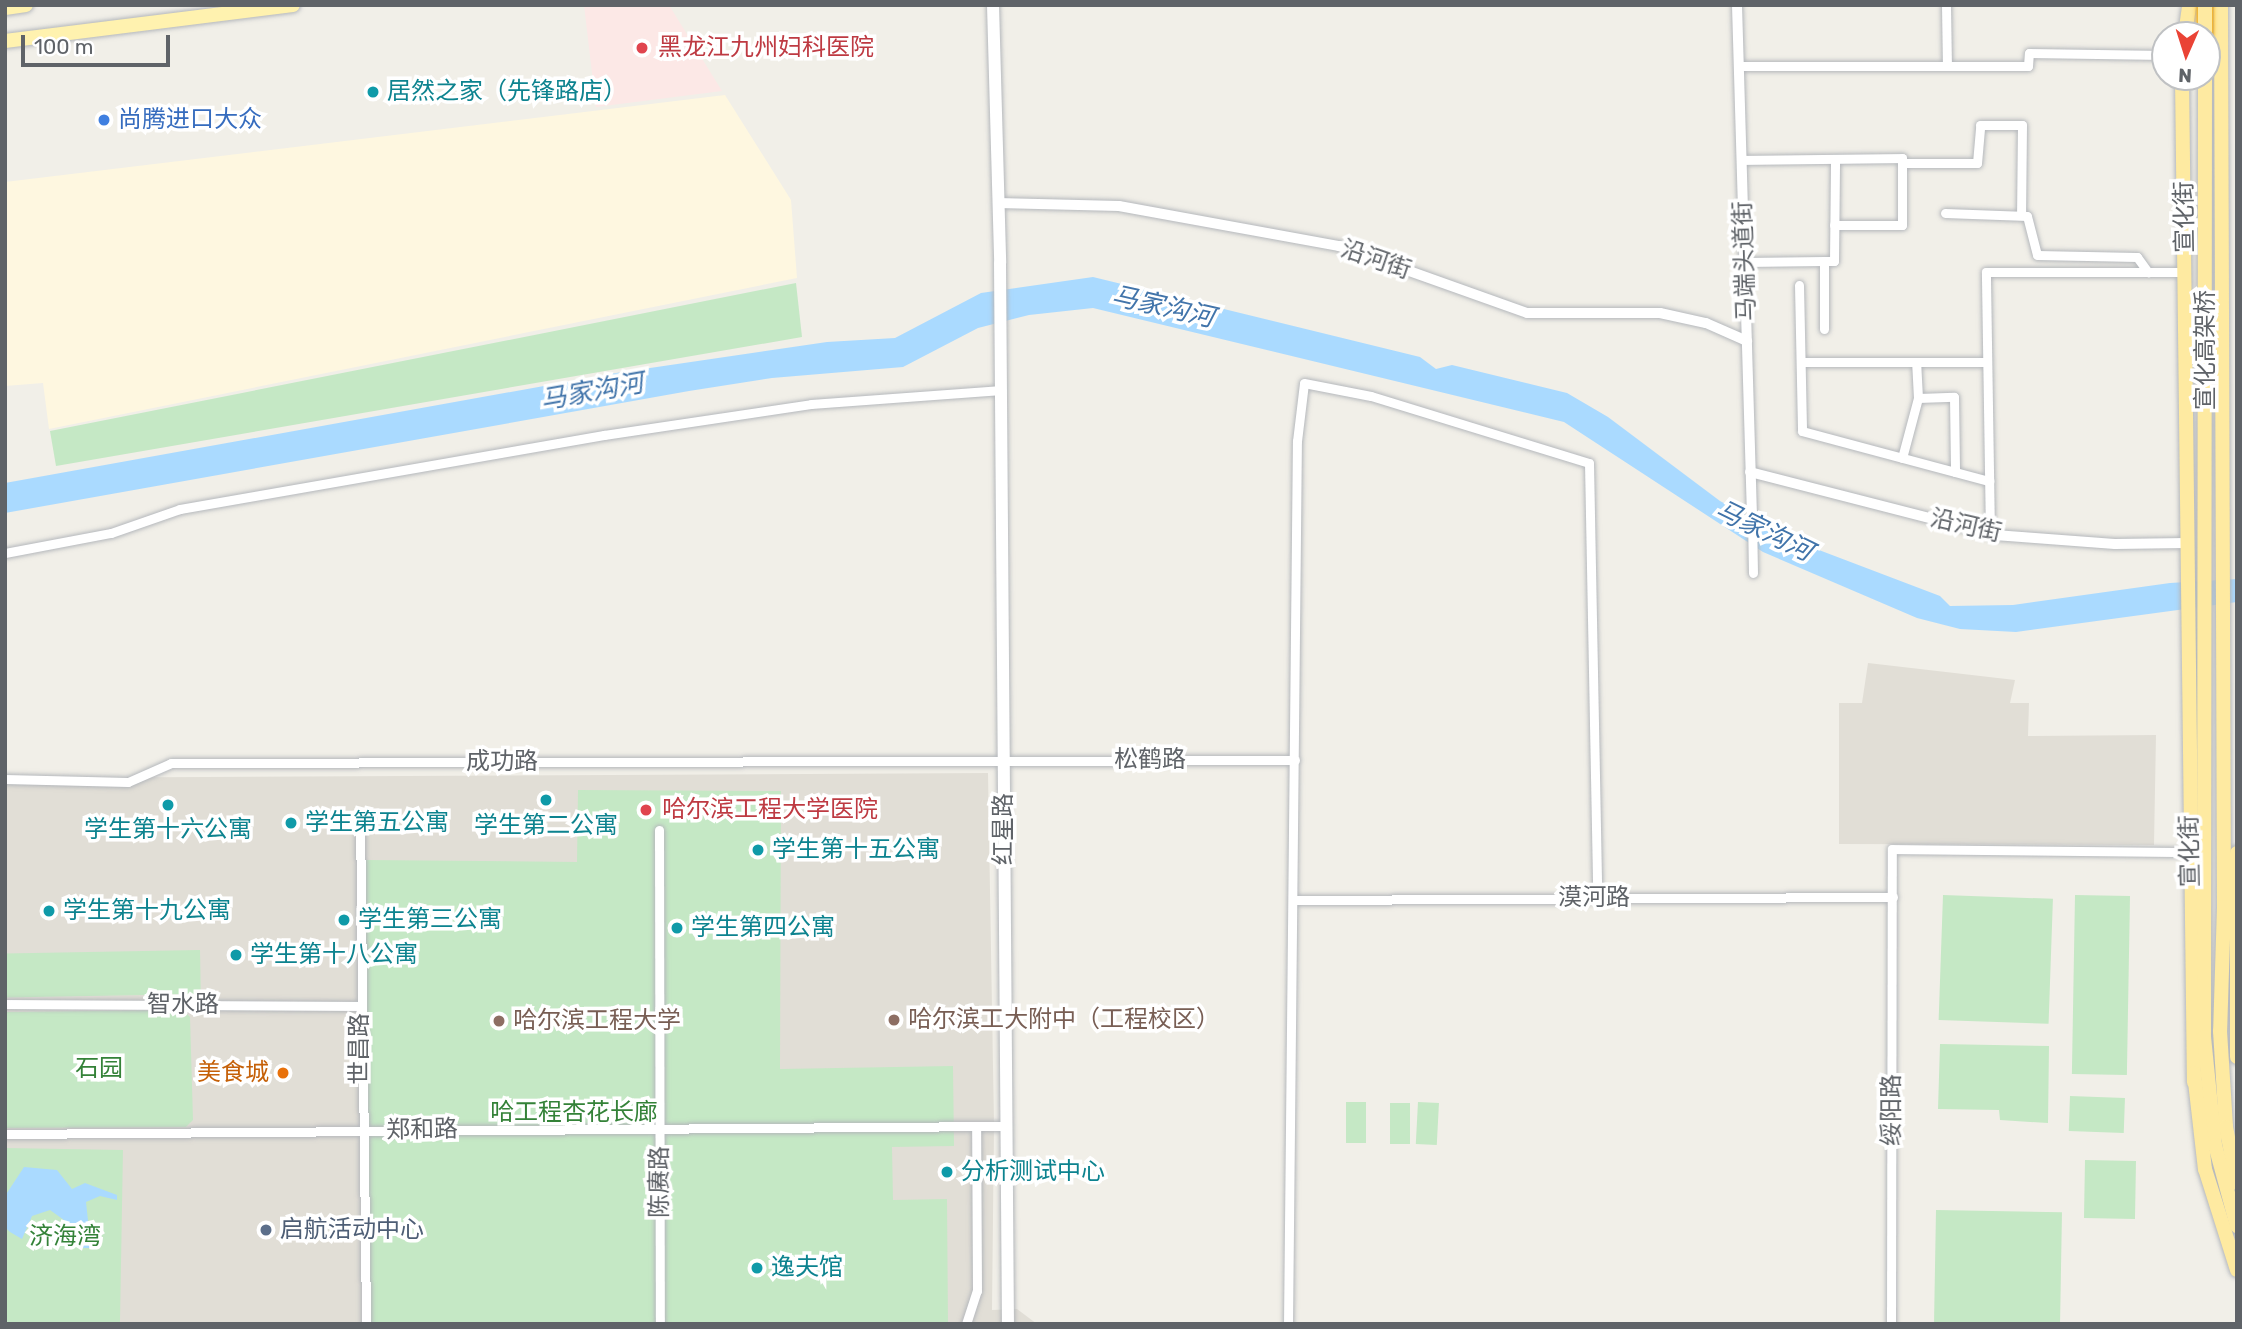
<!DOCTYPE html>
<html>
<head>
<meta charset="utf-8">
<style>
	body { margin:0 }
	#map { position:relative; width:2242px; height:1329px; overflow:hidden; background:#f1efe8; font-family:Rubik,"Noto Sans SC",sans-serif }
	div>[style] { position:absolute }
	.commercial>* { inset:0; background:#fef7e0 }
	.education>* { inset:0; background:#e1ded6 }
	.medical>* { inset:0; background:#fce8e6 }
	.green>* { inset:0; background:#c5e8c5; transform-origin:0 0 }
	.water>* { inset:0; background:#aadaff }
	.roads { filter:drop-shadow(0 0 2px #b5b8bc) drop-shadow(0 0 2px #b5b8bc) }
	.minor>* { height:9px; margin:-4.5px; padding:0 4.5px; transform-origin:4.5px; border-radius:4.5px; background:#fff }
	.tertiary>* { height:10px; margin:-5px; padding:0 5px; transform-origin:5px; border-radius:5px; background:#fff }
	.secondary>* { height:12px; margin:-6px; padding:0 6px; transform-origin:6px; border-radius:6px; background:#fff }
	.primary>* { height:14px; margin:-7px; padding:0 7px; transform-origin:7px; border-radius:7px; background:#fff2af }
	.trunk>* { height:14px; margin:-7px; padding:0 7px; transform-origin:7px; border-radius:7px; background:#feeaa1 }
	.bridges { filter:drop-shadow(0 0 2px #f9ab00) drop-shadow(0 0 2px #f9ab00) }
	.trunk-bridge>* { height:14px; margin:-7px; padding:0 7px; transform-origin:7px; border-radius:7px; background:#feeaa1 }
	.dots>* { width:19px; height:19px; translate:-50% -50%; box-sizing:border-box; border:4px solid #fff; border-radius:50% }
	span { translate:-50% -50%; white-space:nowrap; text-align:center; line-height:1.15; -webkit-text-stroke:7px #fff; paint-order:stroke }
	.health-label { font-size:24px; color:#be3a42 }
	.left { translate:0 -50%; text-align:left }
	.culture-label { font-size:24px; color:#0d838f }
	.shop-label { font-size:24px; color:#366cbe }
	.street-label { font-size:24px; color:#5f6368 }
	.education-label { font-size:24px; color:#785e54 }
	.park-label { font-size:24px; color:#348238 }
	.food-label { font-size:24px; color:#c56008 }
	.right { translate:-100% -50%; text-align:right }
	.service-label { font-size:24px; color:#4e5e75 }
	.water-label { font-size:26px; color:#4174aa; font-style:italic }
	.frame { position:absolute; inset:0; border:7px solid #5f6368; pointer-events:none }
	.north { position:absolute; left:2151px; top:21px; width:70px; height:70px; box-sizing:border-box; background:#fff; border:2px solid #bfc1c3; border-radius:50%; rotate:183deg; font-size:19px; font-weight:700; line-height:28px; text-align:center; color:#5f6368 }
	.north::after { content:''; display:block; margin:auto; width:24px; height:32px; background:#ea4335; clip-path:polygon(50% 0,100% 100%,50% 72%,0 100%) }
	.scale { position:absolute; left:21px; top:35px; width:149px; height:32px; box-sizing:border-box; border:4px solid #5f6368; border-top:0; padding-left:9px; font-size:21px; line-height:24px; white-space:nowrap; color:#5f6368; -webkit-text-stroke:5px #fff; paint-order:stroke }
</style>
</head>
<body>
<div id="map">
	<div class="commercial">
		<i style="clip-path:polygon(725px 95px,791px 200px,797px 278px,49px 429px,43px 383px,5px 386px,5px 182px)"></i>
	</div>
	<div class="education">
		<i style="clip-path:polygon(1868px 663px,2015px 680px,2010px 703px,2029px 703px,2028px 736px,2156px 735px,2154px 845px,1839px 844px,1839px 703px,1862px 703px)"></i>
		<i style="clip-path:polygon(988px 773px,994px 1125px,992px 1310px,1017px 1309px,1037px 1324px,5px 1324px,5px 778px)"></i>
	</div>
	<div class="medical">
		<i style="clip-path:polygon(584px 5px,669px 5px,722px 91px,596px 107px)"></i>
	</div>
	<div class="green">
		<i style="clip-path:polygon(796px 283px,802px 337px,56px 466px,50px 431px)"></i>
		<i style="clip-path:polygon(578px 790px,781px 791px,780px 1069px,953px 1066px,954px 1146px,892px 1147px,893px 1200px,947px 1199px,948px 1324px,362px 1324px,366px 860px,577px 862px)"></i>
		<i style="left:1943px;top:895px;width:110px;height:125px;rotate:2deg"></i>
		<i style="left:2130px;top:896px;width:179px;height:55px;rotate:91deg"></i>
		<i style="left:200px;top:950px;width:44px;height:195px;rotate:89deg"></i>
		<i style="clip-path:polygon(183px 1010px,190px 1017px,193px 1120px,186px 1127px,5px 1128px,5px 1012px)"></i>
		<i style="clip-path:polygon(1940px 1044px,2049px 1046px,2048px 1123px,2000px 1120px,1999px 1110px,1938px 1109px)"></i>
		<i style="left:2070px;top:1096px;width:55px;height:35px;rotate:2deg"></i>
		<i style="left:1346px;top:1102px;width:20px;height:41px"></i>
		<i style="left:1418px;top:1102px;width:21px;height:42px;rotate:3deg"></i>
		<i style="left:1390px;top:1103px;width:20px;height:41px"></i>
		<i style="left:5px;top:1148px;width:118px;height:176px;rotate:1deg"></i>
		<i style="left:2085px;top:1160px;width:51px;height:58px;rotate:1deg"></i>
		<i style="left:1936px;top:1210px;width:126px;height:112px;rotate:1deg"></i>
	</div>
	<div class="water">
		<i style="clip-path:polygon(1093px 277px,1420px 357px,1436px 369px,1452px 365px,1567px 393px,1608px 417px,1720px 501px,1790px 539px,1940px 596px,1950px 606px,2013px 605px,2170px 583px,2237px 579px,2237px 602px,2016px 632px,1960px 629px,1917px 618px,1763px 552px,1564px 422px,1093px 308px,1029px 315px,978px 328px,903px 367px,772px 378px,689px 391px,5px 513px,5px 483px,616px 373px,827px 342px,895px 338px,981px 293px)"></i>
		<i style="clip-path:polygon(24px 1167px,57px 1170px,72px 1189px,85px 1183px,117px 1195px,117px 1200px,100px 1196px,86px 1202px,91px 1248px,82px 1248px,71px 1225px,50px 1210px,32px 1216px,22px 1239px,10px 1232px,5px 1227px,5px 1196px)"></i>
	</div>
	<div class="roads">
		<div class="minor">
			<i style="left:1946px;top:5px;width:61px;rotate:89.1deg"></i>
			<i style="left:1740px;top:66px;width:288px"></i>
			<i style="left:2028px;top:66px;width:13px;rotate:-86deg"></i>
			<i style="left:2029px;top:53px;width:136px;rotate:0.8deg"></i>
			<i style="left:1742px;top:160px;width:160px;rotate:-0.7deg"></i>
			<i style="left:1902px;top:158px;width:67px;rotate:90deg"></i>
			<i style="left:1902px;top:225px;width:68px;rotate:180deg"></i>
			<i style="left:1902px;top:163px;width:75px"></i>
			<i style="left:1977px;top:163px;width:38px;rotate:-85deg"></i>
			<i style="left:1980px;top:125px;width:42px"></i>
			<i style="left:2022px;top:125px;width:90px;rotate:90.6deg"></i>
			<i style="left:1945px;top:213px;width:82px;rotate:2.1deg"></i>
			<i style="left:2027px;top:216px;width:40px;rotate:75.6deg"></i>
			<i style="left:2037px;top:255px;width:100px;rotate:1.1deg"></i>
			<i style="left:2137px;top:257px;width:19px;rotate:54deg"></i>
			<i style="left:1745px;top:262px;width:79px;rotate:-0.7deg"></i>
			<i style="left:1799px;top:285px;width:146px;rotate:88.8deg"></i>
			<i style="left:1802px;top:431px;width:194px;rotate:15deg"></i>
			<i style="left:1824px;top:329px;width:68px;rotate:-90deg"></i>
			<i style="left:1824px;top:261px;width:10px"></i>
			<i style="left:1834px;top:261px;width:102px;rotate:-89.4deg"></i>
			<i style="left:1801px;top:362px;width:186px"></i>
			<i style="left:1918px;top:398px;width:36px;rotate:-2deg"></i>
			<i style="left:1954px;top:397px;width:75px;rotate:89.2deg"></i>
			<i style="left:1902px;top:458px;width:62px;rotate:-75.1deg"></i>
			<i style="left:1918px;top:398px;width:36px;rotate:-93deg"></i>
			<i style="left:1752px;top:516px;width:57px;rotate:89deg"></i>
			<i style="left:1990px;top:534px;width:262px;rotate:-90.9deg"></i>
			<i style="left:1986px;top:272px;width:199px"></i>
			<i style="left:5px;top:553px;width:108px;rotate:-10.7deg"></i>
			<i style="left:111px;top:533px;width:73px;rotate:-19.2deg"></i>
			<i style="left:180px;top:509px;width:430px;rotate:-9.9deg"></i>
			<i style="left:604px;top:435px;width:209px;rotate:-8.5deg"></i>
			<i style="left:811px;top:404px;width:191px;rotate:-4.2deg"></i>
			<i style="left:5px;top:779px;width:123px;rotate:1.4deg"></i>
			<i style="left:128px;top:782px;width:47px;rotate:-23.8deg"></i>
			<i style="left:171px;top:763px;width:1124px;rotate:-0.15deg"></i>
			<i style="left:360px;top:816px;width:508px;rotate:89.32deg"></i>
			<i style="left:659px;top:830px;width:494px;rotate:89.9deg"></i>
			<i style="left:1294px;top:900px;width:599px;rotate:-0.29deg"></i>
			<i style="left:5px;top:1004px;width:355px;rotate:0.3deg"></i>
			<i style="left:5px;top:1134px;width:1001px;rotate:-0.46deg"></i>
			<i style="left:966px;top:1324px;width:35px;rotate:-72deg"></i>
			<i style="left:977px;top:1291px;width:165px;rotate:-90.3deg"></i>
			<i style="left:1288px;top:1324px;width:883px;rotate:-89.42deg"></i>
			<i style="left:1297px;top:441px;width:58px;rotate:-83.1deg"></i>
			<i style="left:1304px;top:383px;width:68px;rotate:11deg"></i>
			<i style="left:1371px;top:396px;width:228px;rotate:17.1deg"></i>
			<i style="left:1589px;top:463px;width:435px;rotate:88.9deg"></i>
			<i style="left:1891px;top:1324px;width:475px;rotate:-89.9deg"></i>
			<i style="left:1892px;top:849px;width:304px;rotate:0.6deg"></i>
		</div>
		<div class="tertiary">
			<i style="left:1737px;top:5px;width:511px;rotate:88.32deg"></i>
			<i style="left:998px;top:203px;width:121px;rotate:1.4deg"></i>
			<i style="left:1119px;top:206px;width:224px;rotate:10.3deg"></i>
			<i style="left:1339px;top:246px;width:200px;rotate:19.6deg"></i>
			<i style="left:1527px;top:313px;width:133px"></i>
			<i style="left:1660px;top:313px;width:47px;rotate:12.3deg"></i>
			<i style="left:1706px;top:323px;width:45px;rotate:23.7deg"></i>
			<i style="left:1750px;top:472px;width:253px;rotate:14.4deg"></i>
			<i style="left:1995px;top:535px;width:120px;rotate:4.3deg"></i>
			<i style="left:2115px;top:544px;width:71px;rotate:-0.8deg"></i>
		</div>
		<div class="secondary">
			<i style="left:993px;top:5px;width:258px;rotate:88.4deg"></i>
			<i style="left:1000px;top:263px;width:1061px;rotate:89.57deg"></i>
		</div>
		<div class="primary">
			<i style="left:5px;top:8px;width:21px;rotate:-8deg"></i>
			<i style="left:5px;top:41px;width:290px;rotate:-7.1deg"></i>
		</div>
		<div class="trunk">
			<i style="left:2221px;top:5px;width:902px;rotate:89.81deg"></i>
			<i style="left:2224px;top:907px;width:124px;rotate:91.8deg"></i>
			<i style="left:2220px;top:1031px;width:96px;rotate:86.4deg"></i>
			<i style="left:2226px;top:1127px;width:57px;rotate:78.9deg"></i>
			<i style="left:2185px;top:35px;width:30px;rotate:-82deg"></i>
			<i style="left:2182px;top:77px;width:1005px;rotate:89.32deg"></i>
			<i style="left:2205px;top:77px;width:960px;rotate:90.06deg"></i>
			<i style="left:2204px;top:1037px;width:109px;rotate:84.2deg"></i>
			<i style="left:2215px;top:1145px;width:84px;rotate:74.8deg"></i>
			<i style="left:2237px;top:853px;width:204px;rotate:90deg"></i>
			<i style="left:2194px;top:1073px;width:97px;rotate:83.5deg"></i>
			<i style="left:2205px;top:1169px;width:106px;rotate:72.4deg"></i>
		</div>
	</div>
	<div class="bridges">
		<div class="trunk-bridge">
			<i style="left:2205px;top:5px;width:30px;rotate:90deg"></i>
		</div>
	</div>
	<div class="dots">
		<i style="left:642px;top:48px;background:#e0444e"></i>
		<i style="left:373px;top:92px;background:#0f9aa8"></i>
		<i style="left:104px;top:120px;background:#3f7fe0"></i>
		<i style="left:546px;top:800px;background:#0f9aa8"></i>
		<i style="left:168px;top:805px;background:#0f9aa8"></i>
		<i style="left:646px;top:810px;background:#e0444e"></i>
		<i style="left:291px;top:823px;background:#0f9aa8"></i>
		<i style="left:758px;top:850px;background:#0f9aa8"></i>
		<i style="left:49px;top:911px;background:#0f9aa8"></i>
		<i style="left:344px;top:920px;background:#0f9aa8"></i>
		<i style="left:677px;top:928px;background:#0f9aa8"></i>
		<i style="left:236px;top:955px;background:#0f9aa8"></i>
		<i style="left:894px;top:1020px;background:#8d6e63"></i>
		<i style="left:499px;top:1021px;background:#8d6e63"></i>
		<i style="left:283px;top:1073px;background:#e8710a"></i>
		<i style="left:947px;top:1172px;background:#0f9aa8"></i>
		<i style="left:266px;top:1230px;background:#5c6f8a"></i>
		<i style="left:757px;top:1268px;background:#0f9aa8"></i>
	</div>
	<div class="health-label">
		<span class="left" style="left:658px;top:48px">黑龙江九州妇科医院</span>
		<span class="left" style="left:662px;top:810px">哈尔滨工程大学医院</span>
	</div>
	<div class="culture-label">
		<span class="left" style="left:387px;top:92px">居然之家（先锋路店）</span>
		<span class="left" style="left:305px;top:823px">学生第五公寓</span>
		<span style="left:546px;top:826px">学生第二公寓</span>
		<span style="left:168px;top:830px">学生第十六公寓</span>
		<span class="left" style="left:772px;top:850px">学生第十五公寓</span>
		<span class="left" style="left:63px;top:911px">学生第十九公寓</span>
		<span class="left" style="left:358px;top:920px">学生第三公寓</span>
		<span class="left" style="left:691px;top:928px">学生第四公寓</span>
		<span class="left" style="left:250px;top:955px">学生第十八公寓</span>
		<span class="left" style="left:961px;top:1172px">分析测试中心</span>
		<span class="left" style="left:771px;top:1268px">逸夫馆</span>
	</div>
	<div class="shop-label">
		<span class="left" style="left:118px;top:120px">尚腾进口大众</span>
	</div>
	<div class="street-label">
		<span style="left:2185px;top:217px;rotate:-91deg">宣化街</span>
		<span style="left:1376px;top:260px;rotate:19deg">沿河街</span>
		<span style="left:1745px;top:261px;rotate:-92deg">马端头道街</span>
		<span style="left:2206px;top:350px;rotate:-90deg">宣化高架桥</span>
		<span style="left:1966px;top:526px;rotate:13deg">沿河街</span>
		<span style="left:1150px;top:760px">松鹤路</span>
		<span style="left:502px;top:762px">成功路</span>
		<span style="left:1004px;top:829px;rotate:-90deg">红星路</span>
		<span style="left:2190px;top:851px;rotate:-91deg">宣化街</span>
		<span style="left:1594px;top:898px">漠河路</span>
		<span style="left:183px;top:1005px">智水路</span>
		<span style="left:360px;top:1049px;rotate:-90deg">世昌路</span>
		<span style="left:1892px;top:1110px;rotate:-90deg">绥阳路</span>
		<span style="left:422px;top:1130px;rotate:-1deg">郑和路</span>
		<span style="left:660px;top:1182px;rotate:-90deg">陈赓路</span>
	</div>
	<div class="education-label">
		<span class="left" style="left:908px;top:1020px">哈尔滨工大附中（工程校区）</span>
		<span class="left" style="left:513px;top:1021px">哈尔滨工程大学</span>
	</div>
	<div class="park-label">
		<span style="left:99px;top:1069px">石园</span>
		<span style="left:574px;top:1113px">哈工程杏花长廊</span>
		<span style="left:65px;top:1237px">济海湾</span>
	</div>
	<div class="food-label">
		<span class="right" style="left:269px;top:1073px">美食城</span>
	</div>
	<div class="service-label">
		<span class="left" style="left:280px;top:1230px">启航活动中心</span>
	</div>
	<div class="water-label">
		<span style="left:1163px;top:307px;rotate:13deg">马家沟河</span>
		<span style="left:592px;top:392px;rotate:-10deg">马家沟河</span>
		<span style="left:1764px;top:531px;rotate:26deg">马家沟河</span>
	</div>
	<div class="frame"></div>
	<div class="north">N</div>
	<div class="scale">100 m</div>
</div>
</body>
</html>
